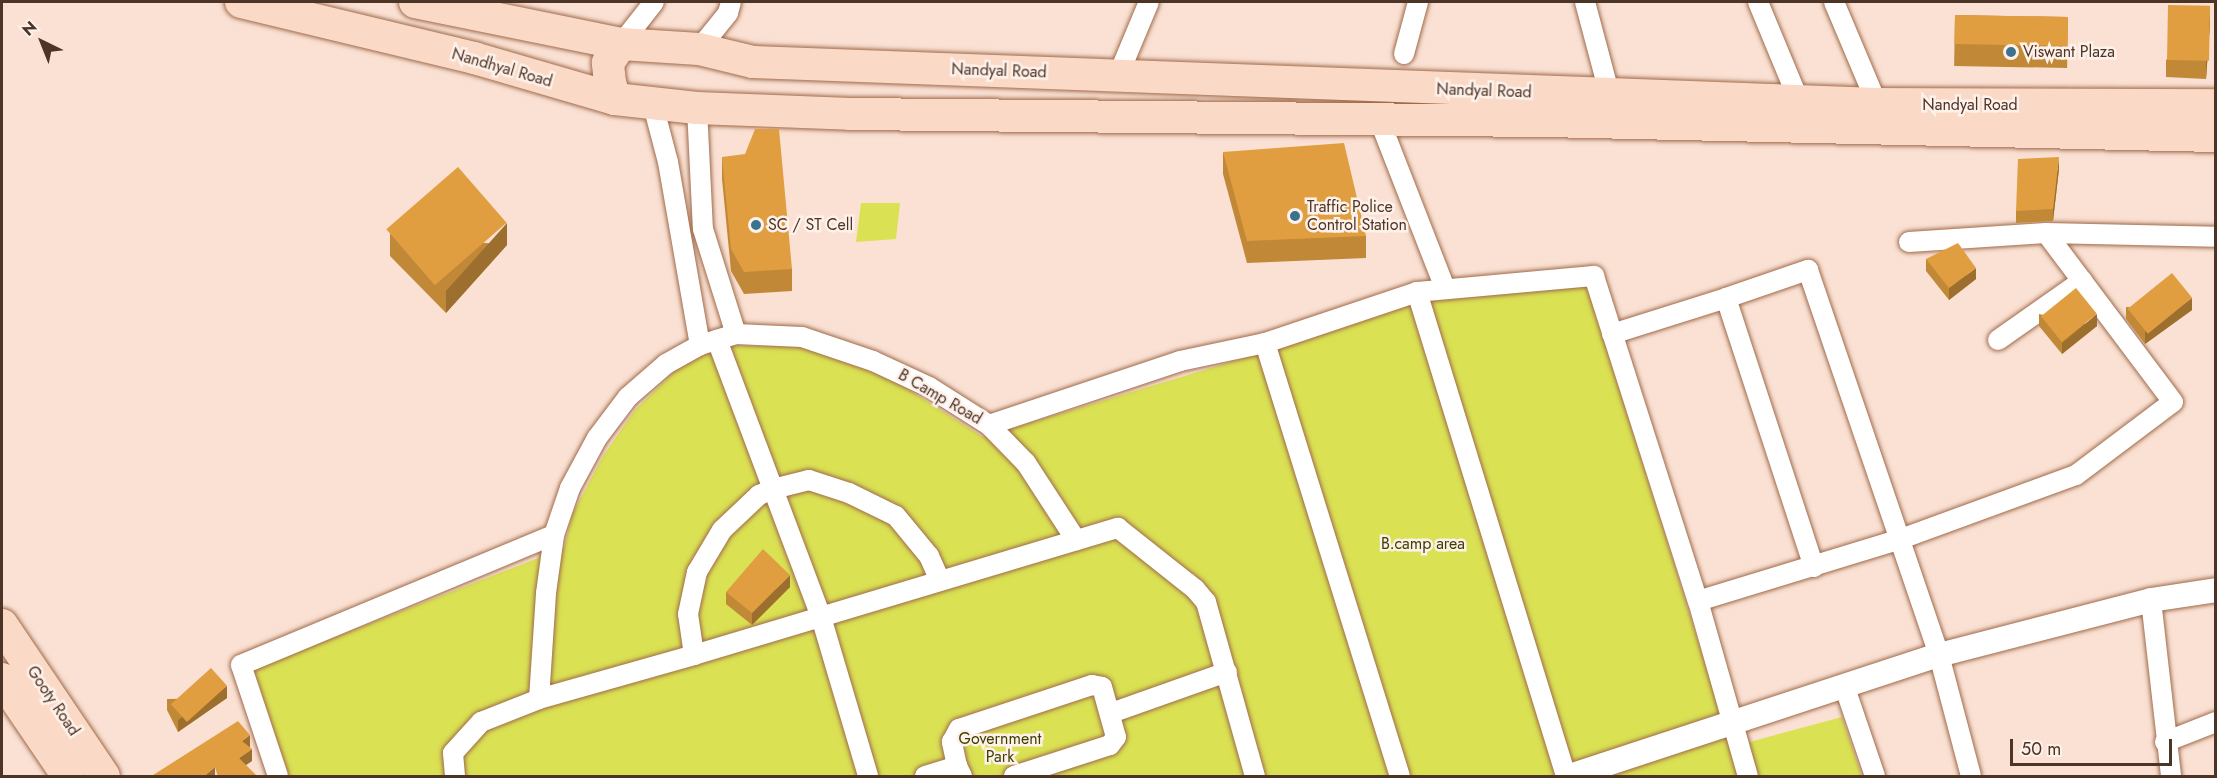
<!DOCTYPE html>
<html>
<head>
<meta charset="utf-8">
<style>
	body { margin:0 }
	#map { position:relative; width:2217px; height:778px; overflow:hidden; background:#fae1d3; font-family:Jost,sans-serif }
	div>[style] { position:absolute }
	.green>* { inset:0; background:#dae153 }
	.roads { filter:drop-shadow(0 0 2px #a06a4a) drop-shadow(0 0 2px #a06a4a) }
	.minor>* { height:20px; margin:-10px; padding:0 10px; transform-origin:10px; border-radius:10px; background:#fff }
	.tertiary>* { height:24px; margin:-12px; padding:0 12px; transform-origin:12px; border-radius:12px; background:#fff }
	.primary>* { height:32px; margin:-16px; padding:0 16px; transform-origin:16px; border-radius:16px; background:#fadac7 }
	.wall>* { inset:0; background:#c18838; transform-origin:0 0 }
	.shaded-wall>* { inset:0; background:#9d6f2e }
	.building>* { inset:0; background:#e09e41; transform-origin:0 0 }
	.dots>* { width:16px; height:16px; translate:-50% -50%; box-sizing:border-box; border:3px solid #fef1ea; border-radius:50% }
	span { translate:-50% -50%; white-space:nowrap; text-align:center; line-height:1.15; -webkit-text-stroke:5px #fef1ea; paint-order:stroke }
	.poi-label { font-size:16px; color:#4c3426 }
	.left { translate:0 -50%; text-align:left }
	.street-label { font-size:16px; color:#4c3426 }
	.park-label { font-size:16px; color:#3d3f00 }
	.frame { position:absolute; inset:0; border:3px solid #4c3426; pointer-events:none }
	.north { position:absolute; left:12px; top:12px; width:60px; height:60px; -webkit-text-stroke:4px #fef1ea; paint-order:stroke; rotate:317deg; font-size:16px; font-weight:700; line-height:24px; text-align:center; color:#4c3426 }
	.north::after { content:''; display:block; margin:auto; width:21px; height:27px; background:#4c3426; clip-path:polygon(50% 0,100% 100%,50% 72%,0 100%) }
	.scale { position:absolute; left:2010px; top:739px; width:162px; height:27px; box-sizing:border-box; border:3px solid #4c3426; border-top:0; padding-left:8px; font-size:18px; line-height:21px; white-space:nowrap; color:#4c3426; -webkit-text-stroke:4px #fef1ea; paint-order:stroke }
</style>
</head>
<body>
<div id="map">
	<div class="green">
		<i style="clip-path:polygon(861px 203px,900px 203px,896px 239px,856px 242px)"></i>
		<i style="clip-path:polygon(1587px 284px,1731px 747px,1842px 717px,1862px 776px,284px 776px,250px 670px,564px 548px,572px 515px,603px 456px,635px 410px,682px 364px,729px 345px,808px 347px,884px 374px,983px 437px,1280px 347px,1424px 298px)"></i>
	</div>
	<div class="roads">
		<div class="minor">
			<i style="left:1585px;top:2px;width:97px;rotate:75.1deg"></i>
			<i style="left:1758px;top:2px;width:107px;rotate:67.5deg"></i>
			<i style="left:1834px;top:2px;width:111px;rotate:67.1deg"></i>
			<i style="left:621px;top:44px;width:53px;rotate:-51.8deg"></i>
			<i style="left:699px;top:49px;width:46px;rotate:-51.1deg"></i>
			<i style="left:728px;top:13px;width:11px;rotate:-75deg"></i>
			<i style="left:1404px;top:54px;width:54px;rotate:-74.9deg"></i>
			<i style="left:1118px;top:76px;width:80px;rotate:-67.3deg"></i>
			<i style="left:653px;top:105px;width:59px;rotate:75.3deg"></i>
			<i style="left:668px;top:162px;width:186px;rotate:80.1deg"></i>
			<i style="left:697px;top:108px;width:121px;rotate:87.2deg"></i>
			<i style="left:703px;top:229px;width:110px;rotate:72.6deg"></i>
			<i style="left:1379px;top:119px;width:181px;rotate:68.7deg"></i>
			<i style="left:1909px;top:242px;width:137px;rotate:-3.8deg"></i>
			<i style="left:2046px;top:233px;width:170px;rotate:1.3deg"></i>
			<i style="left:1417px;top:292px;width:506px;rotate:72.89deg"></i>
			<i style="left:1726px;top:298px;width:87px;rotate:-18.9deg"></i>
			<i style="left:1808px;top:270px;width:407px;rotate:71.2deg"></i>
			<i style="left:1939px;top:655px;width:125px;rotate:75.2deg"></i>
			<i style="left:1612px;top:334px;width:120px;rotate:-17.5deg"></i>
			<i style="left:1726px;top:298px;width:283px;rotate:71.9deg"></i>
			<i style="left:717px;top:340px;width:296px;rotate:69.4deg"></i>
			<i style="left:821px;top:617px;width:166px;rotate:73.5deg"></i>
			<i style="left:1998px;top:340px;width:103px;rotate:-35.1deg"></i>
			<i style="left:1265px;top:343px;width:454px;rotate:72.7deg"></i>
			<i style="left:989px;top:425px;width:201px;rotate:-18.5deg"></i>
			<i style="left:1180px;top:361px;width:87px;rotate:-12deg"></i>
			<i style="left:1265px;top:343px;width:160px;rotate:-18.5deg"></i>
			<i style="left:1417px;top:292px;width:178px;rotate:-5.2deg"></i>
			<i style="left:1594px;top:276px;width:341px;rotate:72.3deg"></i>
			<i style="left:1698px;top:601px;width:182px;rotate:74.1deg"></i>
			<i style="left:2151px;top:600px;width:177px;rotate:83.5deg"></i>
			<i style="left:1698px;top:601px;width:212px;rotate:-17deg"></i>
			<i style="left:1901px;top:539px;width:186px;rotate:-20.1deg"></i>
			<i style="left:2076px;top:475px;width:121px;rotate:-37deg"></i>
			<i style="left:2173px;top:402px;width:211px;rotate:-126.9deg"></i>
			<i style="left:694px;top:655px;width:41px;rotate:-98.3deg"></i>
			<i style="left:688px;top:614px;width:43px;rotate:-77.9deg"></i>
			<i style="left:697px;top:572px;width:49px;rotate:-59.2deg"></i>
			<i style="left:722px;top:530px;width:51px;rotate:-43.4deg"></i>
			<i style="left:759px;top:495px;width:15px;rotate:-23deg"></i>
			<i style="left:773px;top:489px;width:37px;rotate:-14deg"></i>
			<i style="left:809px;top:480px;width:42px;rotate:18deg"></i>
			<i style="left:849px;top:493px;width:52px;rotate:26.1deg"></i>
			<i style="left:896px;top:516px;width:52px;rotate:50.5deg"></i>
			<i style="left:929px;top:556px;width:27px;rotate:66deg"></i>
			<i style="left:1845px;top:688px;width:93px;rotate:71.2deg"></i>
			<i style="left:539px;top:699px;width:106px;rotate:-86.2deg"></i>
			<i style="left:546px;top:593px;width:59px;rotate:-82.1deg"></i>
			<i style="left:554px;top:535px;width:50px;rotate:-71.2deg"></i>
			<i style="left:570px;top:488px;width:57px;rotate:-61.6deg"></i>
			<i style="left:597px;top:438px;width:51px;rotate:-52.9deg"></i>
			<i style="left:628px;top:397px;width:50px;rotate:-41deg"></i>
			<i style="left:666px;top:364px;width:39px;rotate:-29deg"></i>
			<i style="left:700px;top:345px;width:38px;rotate:-17deg"></i>
			<i style="left:736px;top:334px;width:66px;rotate:2.6deg"></i>
			<i style="left:802px;top:337px;width:75px;rotate:18.7deg"></i>
			<i style="left:873px;top:361px;width:62px;rotate:24.9deg"></i>
			<i style="left:929px;top:387px;width:71px;rotate:32.3deg"></i>
			<i style="left:989px;top:425px;width:53px;rotate:45.8deg"></i>
			<i style="left:1026px;top:463px;width:92px;rotate:57deg"></i>
			<i style="left:1111px;top:713px;width:123px;rotate:-19.5deg"></i>
			<i style="left:2165px;top:742px;width:55px;rotate:-21.4deg"></i>
			<i style="left:278px;top:776px;width:117px;rotate:-108.4deg"></i>
			<i style="left:241px;top:665px;width:339px;rotate:-22.6deg"></i>
			<i style="left:455px;top:776px;width:23px;rotate:-95deg"></i>
			<i style="left:453px;top:753px;width:42px;rotate:-47.9deg"></i>
			<i style="left:481px;top:722px;width:62px;rotate:-21.6deg"></i>
			<i style="left:539px;top:699px;width:161px;rotate:-15.8deg"></i>
			<i style="left:694px;top:655px;width:443px;rotate:-16.7deg"></i>
			<i style="left:1118px;top:528px;width:98px;rotate:38.4deg"></i>
			<i style="left:1195px;top:589px;width:17px;rotate:50deg"></i>
			<i style="left:1206px;top:602px;width:181px;rotate:74.3deg"></i>
			<i style="left:925px;top:776px;width:34px;rotate:-17deg"></i>
			<i style="left:962px;top:776px;width:11px;rotate:-117deg"></i>
			<i style="left:957px;top:766px;width:25px;rotate:-102deg"></i>
			<i style="left:952px;top:742px;width:15px;rotate:-62deg"></i>
			<i style="left:959px;top:729px;width:140px;rotate:-18.3deg"></i>
			<i style="left:1092px;top:685px;width:10px;rotate:11deg"></i>
			<i style="left:1102px;top:687px;width:52px;rotate:74.4deg"></i>
			<i style="left:1116px;top:737px;width:10px;rotate:127deg"></i>
			<i style="left:1110px;top:745px;width:101px;rotate:162.1deg"></i>
		</div>
		<div class="tertiary">
			<i style="left:1570px;top:776px;width:388px;rotate:-18.2deg"></i>
			<i style="left:1939px;top:655px;width:219px;rotate:-14.5deg"></i>
			<i style="left:2151px;top:600px;width:66px;rotate:-8.7deg"></i>
		</div>
		<div class="primary">
			<i style="left:241px;top:2px;width:240px;rotate:13.5deg"></i>
			<i style="left:474px;top:58px;width:147px;rotate:16.2deg"></i>
			<i style="left:615px;top:99px;width:82px;rotate:6.3deg"></i>
			<i style="left:697px;top:108px;width:153px;rotate:2.2deg"></i>
			<i style="left:850px;top:114px;width:695px;rotate:0.58deg"></i>
			<i style="left:1545px;top:121px;width:671px;rotate:1.28deg"></i>
			<i style="left:415px;top:2px;width:210px;rotate:11.5deg"></i>
			<i style="left:621px;top:44px;width:78px;rotate:3.7deg"></i>
			<i style="left:699px;top:49px;width:56px;rotate:13.5deg"></i>
			<i style="left:753px;top:62px;width:1125px;rotate:2.14deg"></i>
			<i style="left:1877px;top:104px;width:339px;rotate:0.2deg"></i>
			<i style="left:615px;top:99px;width:17px;rotate:-107deg"></i>
			<i style="left:610px;top:83px;width:20px;rotate:-96deg"></i>
			<i style="left:608px;top:63px;width:23px;rotate:-56deg"></i>
			<i style="left:2px;top:625px;width:182px;rotate:56deg"></i>
			<i style="left:2px;top:679px;width:117px;rotate:55.8deg"></i>
		</div>
	</div>
	<div class="wall">
		<i style="left:1955px;top:15px;width:113px;height:51px;rotate:1deg"></i>
		<i style="clip-path:polygon(2210px 23px,2206px 79px,2166px 77px,2166px 60px)"></i>
		<i style="clip-path:polygon(1223px 152px,1366px 236px,1366px 258px,1247px 263px,1223px 174px)"></i>
		<i style="clip-path:polygon(722px 157px,792px 269px,792px 291px,744px 294px,731px 271px,722px 179px)"></i>
		<i style="clip-path:polygon(2059px 169px,2053px 221px,2016px 223px,2016px 211px)"></i>
		<i style="clip-path:polygon(390px 234px,507px 245px,446px 313px,390px 256px)"></i>
		<i style="clip-path:polygon(1926px 259px,1976px 279px,1949px 300px,1926px 271px)"></i>
		<i style="clip-path:polygon(2126px 307px,2192px 310px,2145px 344px,2126px 319px)"></i>
		<i style="clip-path:polygon(2039px 314px,2097px 326px,2062px 354px,2039px 326px)"></i>
		<i style="clip-path:polygon(790px 587px,752px 625px,726px 604px,726px 592px)"></i>
		<i style="clip-path:polygon(227px 698px,178px 732px,167px 710px,167px 699px)"></i>
	</div>
	<div class="shaded-wall">
		<i style="clip-path:polygon(2210px 6px,2210px 23px,2206px 79px,2206px 62px)"></i>
		<i style="clip-path:polygon(2059px 157px,2059px 169px,2053px 221px,2053px 209px)"></i>
		<i style="clip-path:polygon(507px 223px,507px 245px,446px 313px,446px 291px)"></i>
		<i style="clip-path:polygon(1976px 268px,1976px 279px,1949px 300px,1949px 288px)"></i>
		<i style="clip-path:polygon(2192px 298px,2192px 310px,2145px 344px,2145px 332px)"></i>
		<i style="clip-path:polygon(2097px 314px,2097px 326px,2062px 354px,2062px 343px)"></i>
		<i style="clip-path:polygon(790px 575px,790px 587px,752px 625px,752px 613px)"></i>
		<i style="clip-path:polygon(227px 686px,227px 698px,178px 732px,178px 720px)"></i>
		<i style="clip-path:polygon(250px 735px,250px 747px,242px 753px,242px 741px)"></i>
		<i style="clip-path:polygon(252px 749px,252px 761px,239px 770px,239px 758px)"></i>
		<i style="clip-path:polygon(215px 767px,215px 777px,203px 777px)"></i>
	</div>
	<div class="building">
		<i style="left:2168px;top:5px;width:42px;height:55px;rotate:1deg"></i>
		<i style="left:1955px;top:15px;width:113px;height:29px;rotate:1deg"></i>
		<i style="clip-path:polygon(755px 129px,779px 129px,792px 269px,744px 272px,731px 249px,722px 157px,745px 154px)"></i>
		<i style="clip-path:polygon(1344px 143px,1366px 236px,1247px 241px,1223px 152px)"></i>
		<i style="clip-path:polygon(2059px 157px,2053px 209px,2016px 211px,2018px 159px)"></i>
		<i style="left:458px;top:167px;width:74px;height:95px;rotate:49deg"></i>
		<i style="clip-path:polygon(1958px 243px,1976px 268px,1949px 288px,1926px 259px)"></i>
		<i style="left:2172px;top:273px;width:32px;height:57px;rotate:51deg"></i>
		<i style="left:2076px;top:288px;width:33px;height:45px;rotate:51deg"></i>
		<i style="clip-path:polygon(763px 549px,790px 575px,752px 613px,726px 592px)"></i>
		<i style="left:211px;top:668px;width:24px;height:54px;rotate:48deg"></i>
		<i style="clip-path:polygon(238px 721px,250px 735px,242px 741px,252px 749px,239px 758px,258px 777px,218px 777px,215px 767px,203px 777px,150px 777px)"></i>
	</div>
	<div class="dots">
		<i style="left:2011px;top:52px;background:#3b728d"></i>
		<i style="left:1295px;top:216px;background:#3b728d"></i>
		<i style="left:756px;top:225px;background:#3b728d"></i>
	</div>
	<div class="poi-label">
		<span class="left" style="left:2023px;top:52px">Viswant Plaza</span>
		<span class="left" style="left:1307px;top:216px">Traffic Police<br>Control Station</span>
		<span class="left" style="left:768px;top:225px">SC / ST Cell</span>
	</div>
	<div class="street-label">
		<span style="left:502px;top:68px;rotate:16deg">Nandhyal Road</span>
		<span style="left:999px;top:71px;rotate:2deg">Nandyal Road</span>
		<span style="left:1484px;top:91px;rotate:2deg">Nandyal Road</span>
		<span style="left:1970px;top:105px">Nandyal Road</span>
		<span style="left:940px;top:397px;rotate:30deg">B Camp Road</span>
		<span style="left:53px;top:701px;rotate:56deg">Gooty Road</span>
	</div>
	<div class="park-label">
		<span style="left:1423px;top:544px">B.camp area</span>
		<span style="left:1000px;top:748px">Government<br>Park</span>
	</div>
	<div class="frame"></div>
	<div class="north">N</div>
	<div class="scale">50 m</div>
</div>
</body>
</html>
